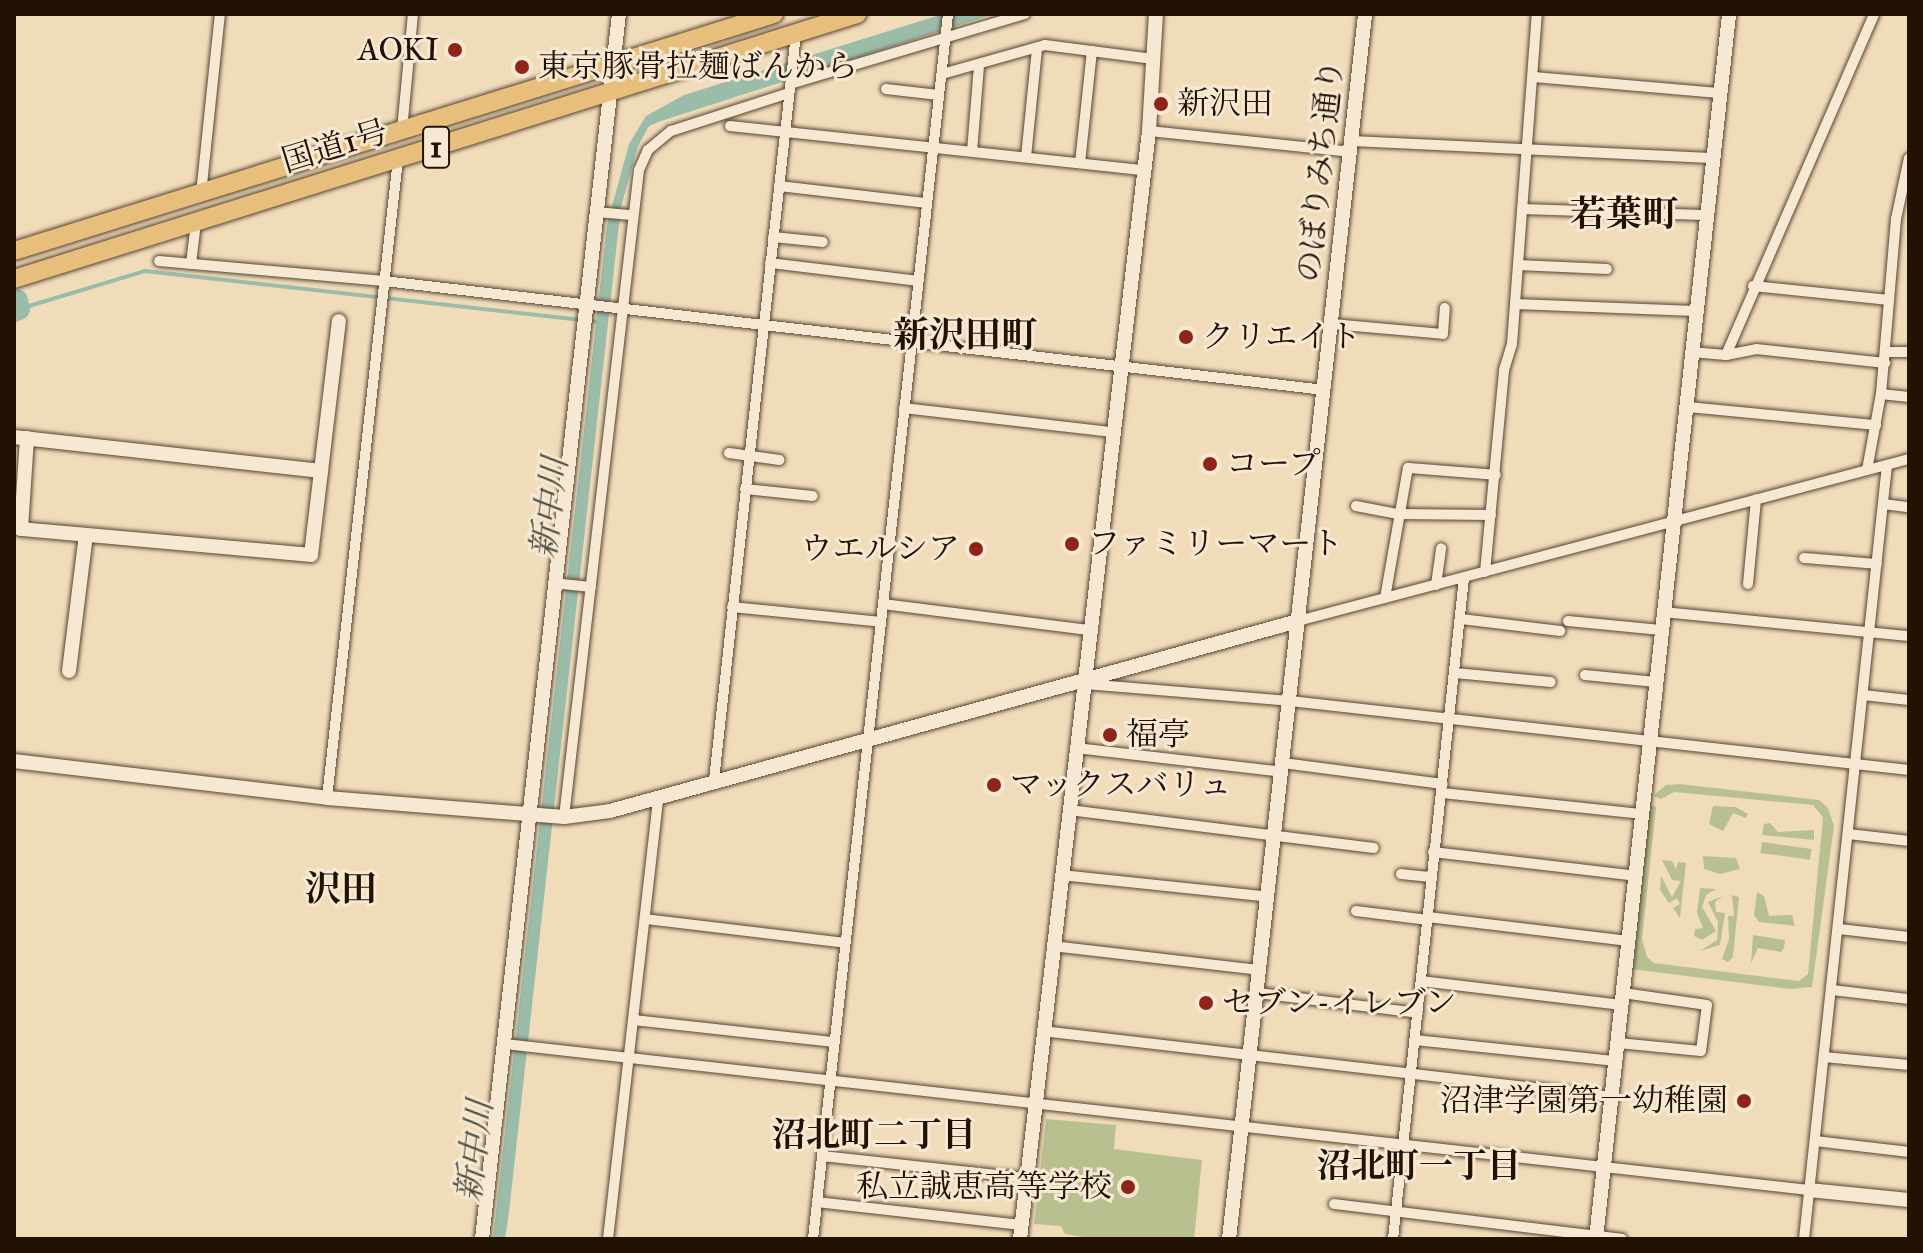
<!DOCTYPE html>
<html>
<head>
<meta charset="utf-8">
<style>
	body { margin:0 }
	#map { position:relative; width:1923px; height:1253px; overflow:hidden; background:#f1dcba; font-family:"IM FELL Great Primer","Noto Serif JP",serif }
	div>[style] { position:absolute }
	.green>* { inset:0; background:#b9c090; transform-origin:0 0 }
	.water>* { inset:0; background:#9cbcaa }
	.stream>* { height:4px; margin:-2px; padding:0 2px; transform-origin:2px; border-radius:2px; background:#9cbcaa }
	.river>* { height:22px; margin:-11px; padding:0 11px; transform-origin:11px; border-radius:11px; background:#9cbcaa }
	.roads { filter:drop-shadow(0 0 2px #554432) drop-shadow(0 0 2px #554432) }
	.street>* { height:10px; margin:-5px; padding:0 5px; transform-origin:5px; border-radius:5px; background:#f6e8d2 }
	.secondary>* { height:14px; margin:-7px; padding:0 7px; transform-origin:7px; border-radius:7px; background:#f6e8d2 }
	.highway>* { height:18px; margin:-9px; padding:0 9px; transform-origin:9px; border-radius:9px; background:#e8be7d }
	.dots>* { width:22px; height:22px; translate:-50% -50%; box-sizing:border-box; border:4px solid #f6e8d2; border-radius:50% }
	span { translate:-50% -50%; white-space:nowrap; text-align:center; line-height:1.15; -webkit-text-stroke:6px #f6e8d2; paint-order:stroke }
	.shield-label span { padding:2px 6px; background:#f6e8d2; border:2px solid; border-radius:6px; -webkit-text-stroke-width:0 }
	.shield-label { font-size:30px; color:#211204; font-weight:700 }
	.poi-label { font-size:32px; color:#211204 }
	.right { translate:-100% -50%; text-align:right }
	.left { translate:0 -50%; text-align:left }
	.street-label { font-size:32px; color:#211204 }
	.water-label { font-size:34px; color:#4c4e3e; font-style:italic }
	.neighbourhood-label { font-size:34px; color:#211204; font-weight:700 }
	.quarter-label { font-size:36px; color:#211204; font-weight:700 }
	.frame { position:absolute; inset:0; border:16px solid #211204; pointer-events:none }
</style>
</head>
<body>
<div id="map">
	<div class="green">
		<i style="clip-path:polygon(1680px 784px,1819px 800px,1828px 808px,1834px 826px,1812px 987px,1790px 989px,1630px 969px,1650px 805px,1656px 807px,1642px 939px,1647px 957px,1654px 963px,1799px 981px,1808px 974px,1823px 817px,1813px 805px,1674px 792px,1661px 799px,1653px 796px,1666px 785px)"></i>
		<i style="clip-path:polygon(1713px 806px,1736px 807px,1748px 814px,1746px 818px,1733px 813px,1723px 831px,1709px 824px)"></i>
		<i style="clip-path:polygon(1770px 823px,1778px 832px,1814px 830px,1814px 840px,1762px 835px,1764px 824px)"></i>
		<i style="left:1762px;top:842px;width:50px;height:11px;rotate:8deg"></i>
		<i style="clip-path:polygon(1703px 856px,1736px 858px,1740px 869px,1720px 874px,1704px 869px)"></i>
		<i style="clip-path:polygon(1662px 860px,1672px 861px,1676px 869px,1678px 862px,1686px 863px,1680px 918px,1673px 908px,1680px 904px,1677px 898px,1669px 903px,1660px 890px,1661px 876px,1672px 897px,1681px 881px,1672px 880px)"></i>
		<i style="clip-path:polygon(1700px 888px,1716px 889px,1706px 895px,1702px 907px,1716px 931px,1702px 940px,1694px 936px,1695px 929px,1703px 928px,1697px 913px)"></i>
		<i style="clip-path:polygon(1757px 892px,1764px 896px,1769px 916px,1792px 915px,1795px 926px,1759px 922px,1754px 915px)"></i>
		<i style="clip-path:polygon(1732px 895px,1739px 897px,1733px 957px,1728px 962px,1722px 959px,1729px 939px,1728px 916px,1734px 916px)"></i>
		<i style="clip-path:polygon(1723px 896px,1715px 902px,1716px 912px,1725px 913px,1720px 945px,1700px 951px,1717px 940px,1718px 922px,1708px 902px)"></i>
		<i style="clip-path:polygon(1753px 935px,1785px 940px,1784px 948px,1781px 952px,1758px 948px,1751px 963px)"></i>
		<i style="clip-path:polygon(1046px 1119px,1116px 1125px,1114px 1149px,1202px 1160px,1194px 1239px,1096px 1239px,1065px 1234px,1061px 1226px,1034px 1224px)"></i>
	</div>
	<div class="water">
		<i style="clip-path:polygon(943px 14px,993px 14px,661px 121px,649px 126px,638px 146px,621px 207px,509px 1212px,505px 1239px,493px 1239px,607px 225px,629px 144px,646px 116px,684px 95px)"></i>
	</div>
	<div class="stream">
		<i style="left:19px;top:309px;width:132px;rotate:-16.8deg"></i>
		<i style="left:145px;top:271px;width:460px;rotate:6.4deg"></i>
	</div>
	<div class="river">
		<i style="left:14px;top:311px;width:5px;rotate:-22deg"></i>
		<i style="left:19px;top:309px;width:9px;rotate:-103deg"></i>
	</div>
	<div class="roads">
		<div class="street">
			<i style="left:942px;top:74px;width:107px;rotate:-15.7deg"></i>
			<i style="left:1045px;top:45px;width:109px;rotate:7.4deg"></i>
			<i style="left:1533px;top:77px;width:187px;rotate:4.9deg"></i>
			<i style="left:790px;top:84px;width:245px;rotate:-16.6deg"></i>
			<i style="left:886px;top:89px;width:53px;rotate:6.5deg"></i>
			<i style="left:730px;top:126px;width:416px;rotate:6.1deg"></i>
			<i style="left:402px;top:130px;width:117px;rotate:-84.6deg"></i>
			<i style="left:1149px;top:131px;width:204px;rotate:5.9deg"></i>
			<i style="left:1352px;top:141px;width:359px;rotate:2.7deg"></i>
			<i style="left:972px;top:151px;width:85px;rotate:-85.3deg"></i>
			<i style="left:1026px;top:157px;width:110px;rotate:-84.2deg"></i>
			<i style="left:1080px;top:163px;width:113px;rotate:-83.9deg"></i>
			<i style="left:779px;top:186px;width:149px;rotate:6.6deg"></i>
			<i style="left:201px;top:194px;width:181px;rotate:-84deg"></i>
			<i style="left:1522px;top:209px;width:181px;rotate:1.9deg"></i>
			<i style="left:596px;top:212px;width:36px;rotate:5deg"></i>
			<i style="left:773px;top:237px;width:50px;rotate:5.7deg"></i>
			<i style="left:159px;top:261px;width:226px;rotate:5.1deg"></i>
			<i style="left:384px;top:281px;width:947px;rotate:6.61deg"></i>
			<i style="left:770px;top:263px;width:149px;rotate:6.9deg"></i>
			<i style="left:191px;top:264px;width:42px;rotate:-83.2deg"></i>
			<i style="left:1518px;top:265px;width:89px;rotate:2.6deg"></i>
			<i style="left:1753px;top:286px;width:137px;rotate:5.9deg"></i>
			<i style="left:1515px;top:304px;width:180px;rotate:2.2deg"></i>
			<i style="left:1332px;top:324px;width:111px;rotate:5.1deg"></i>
			<i style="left:1443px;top:334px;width:26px;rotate:-86deg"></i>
			<i style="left:1691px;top:352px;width:35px;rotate:5deg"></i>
			<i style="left:1726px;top:355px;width:31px;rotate:-11deg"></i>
			<i style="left:1756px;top:349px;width:130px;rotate:6.2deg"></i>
			<i style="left:1886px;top:352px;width:23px"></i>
			<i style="left:1726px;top:355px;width:372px;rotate:-66.5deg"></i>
			<i style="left:1881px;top:394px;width:28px;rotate:6deg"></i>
			<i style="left:1688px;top:407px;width:189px;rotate:5.5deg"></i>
			<i style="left:904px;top:408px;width:209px;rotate:6.6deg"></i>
			<i style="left:729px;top:453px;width:51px;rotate:7.8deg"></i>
			<i style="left:1867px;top:470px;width:77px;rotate:-79.6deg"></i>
			<i style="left:1881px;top:394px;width:176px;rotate:-85.1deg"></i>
			<i style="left:1896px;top:219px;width:62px;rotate:-78deg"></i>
			<i style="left:745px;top:489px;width:68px;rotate:5.9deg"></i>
			<i style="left:1883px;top:504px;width:26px;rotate:7deg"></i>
			<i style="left:1356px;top:506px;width:43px;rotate:10.8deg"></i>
			<i style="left:1398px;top:514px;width:93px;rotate:0.6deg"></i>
			<i style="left:1804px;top:558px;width:73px;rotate:4.7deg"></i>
			<i style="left:1485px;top:572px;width:203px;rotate:-84.6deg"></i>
			<i style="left:1504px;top:370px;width:27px;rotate:-73deg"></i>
			<i style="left:1512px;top:344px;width:331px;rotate:-85.7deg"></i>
			<i style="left:553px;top:583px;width:38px;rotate:6deg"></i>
			<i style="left:1748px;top:584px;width:85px;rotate:-84.6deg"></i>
			<i style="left:1436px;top:585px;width:37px;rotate:-82deg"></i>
			<i style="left:1385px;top:598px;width:132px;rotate:-80deg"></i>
			<i style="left:1408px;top:468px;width:88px;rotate:4.5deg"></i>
			<i style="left:883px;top:604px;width:209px;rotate:7.2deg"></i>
			<i style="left:732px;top:607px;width:150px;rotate:5.7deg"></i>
			<i style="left:1663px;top:612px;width:247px;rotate:5.6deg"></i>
			<i style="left:1461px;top:619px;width:100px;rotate:6.9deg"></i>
			<i style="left:1298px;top:621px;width:632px;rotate:-14.85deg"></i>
			<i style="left:1568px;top:621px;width:93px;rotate:5.5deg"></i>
			<i style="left:1455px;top:673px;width:96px;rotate:5.4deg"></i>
			<i style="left:1585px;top:675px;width:71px;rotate:5.6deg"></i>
			<i style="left:1084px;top:684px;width:207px;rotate:4.7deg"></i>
			<i style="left:1290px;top:701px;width:623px;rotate:6.36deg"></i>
			<i style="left:1863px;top:695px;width:46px;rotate:6.2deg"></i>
			<i style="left:1076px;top:748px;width:207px;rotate:6.6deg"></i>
			<i style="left:1283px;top:763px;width:161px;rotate:7.5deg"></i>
			<i style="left:714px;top:780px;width:750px;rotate:-83.73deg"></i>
			<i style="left:1442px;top:793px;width:202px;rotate:6deg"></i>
			<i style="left:327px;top:798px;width:643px;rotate:-83.66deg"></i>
			<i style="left:1069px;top:810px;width:307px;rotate:7.1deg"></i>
			<i style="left:564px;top:817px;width:651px;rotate:-83.39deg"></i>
			<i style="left:639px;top:170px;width:22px;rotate:-66deg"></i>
			<i style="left:648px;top:150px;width:30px;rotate:-40deg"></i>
			<i style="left:671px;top:131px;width:124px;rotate:-17.9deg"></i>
			<i style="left:1849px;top:834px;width:60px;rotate:6.7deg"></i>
			<i style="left:1433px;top:852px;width:204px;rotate:6.7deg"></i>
			<i style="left:1401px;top:874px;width:30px;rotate:6deg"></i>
			<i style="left:1061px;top:875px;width:209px;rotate:6deg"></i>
			<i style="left:1356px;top:911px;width:73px;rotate:7.1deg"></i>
			<i style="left:1428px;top:917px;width:202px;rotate:6.8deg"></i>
			<i style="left:645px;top:919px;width:201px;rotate:6.8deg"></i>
			<i style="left:1839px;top:929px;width:70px;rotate:6.5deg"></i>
			<i style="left:1052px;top:946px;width:210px;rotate:6.6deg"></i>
			<i style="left:1421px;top:981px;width:202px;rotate:6.8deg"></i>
			<i style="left:1832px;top:990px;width:78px;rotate:6.7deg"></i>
			<i style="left:1258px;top:993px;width:161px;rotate:7.1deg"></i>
			<i style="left:634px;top:1020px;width:201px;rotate:6.3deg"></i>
			<i style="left:1042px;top:1031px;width:574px;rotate:6.6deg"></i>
			<i style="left:1415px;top:1040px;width:202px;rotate:6deg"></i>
			<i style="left:1618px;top:1043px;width:83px;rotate:5.5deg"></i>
			<i style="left:1701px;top:1051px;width:46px;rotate:-82.6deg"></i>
			<i style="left:1707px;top:1005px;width:85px;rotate:-171.9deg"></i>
			<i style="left:505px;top:1044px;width:1312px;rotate:6.39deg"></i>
			<i style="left:1824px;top:1057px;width:85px;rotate:5.4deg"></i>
			<i style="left:1815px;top:1141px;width:95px;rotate:6.7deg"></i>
			<i style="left:822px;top:1156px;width:205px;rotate:6.2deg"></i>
			<i style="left:817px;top:1202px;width:205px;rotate:6.4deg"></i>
			<i style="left:1334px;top:1204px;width:290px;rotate:6.9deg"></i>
			<i style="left:608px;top:1239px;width:444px;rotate:-83.5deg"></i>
			<i style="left:813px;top:1239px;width:1232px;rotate:-83.71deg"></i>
			<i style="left:1393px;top:1239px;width:665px;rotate:-83.87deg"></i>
			<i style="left:1804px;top:1239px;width:778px;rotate:-83.88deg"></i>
		</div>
		<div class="secondary">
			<i style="left:14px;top:437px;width:309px;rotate:6.3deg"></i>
			<i style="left:321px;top:471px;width:151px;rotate:-83.2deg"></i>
			<i style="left:27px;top:438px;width:91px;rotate:93.8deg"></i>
			<i style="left:21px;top:529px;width:291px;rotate:5.1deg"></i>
			<i style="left:311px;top:555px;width:85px;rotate:-83.2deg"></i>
			<i style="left:69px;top:671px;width:137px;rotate:-82.9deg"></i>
			<i style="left:14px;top:761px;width:315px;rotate:6.7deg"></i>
			<i style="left:327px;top:798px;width:238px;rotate:4.6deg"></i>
			<i style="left:564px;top:817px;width:46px;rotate:-7.4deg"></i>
			<i style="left:610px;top:811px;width:714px;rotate:-15.44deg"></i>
			<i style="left:1809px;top:1190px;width:100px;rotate:5.7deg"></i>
			<i style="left:482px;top:1239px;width:1233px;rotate:-83.62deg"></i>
			<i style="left:1020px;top:1239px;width:1115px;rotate:-83.36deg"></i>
			<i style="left:1149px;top:131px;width:117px;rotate:-86.6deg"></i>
			<i style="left:1229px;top:1239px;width:1233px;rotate:-83.66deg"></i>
			<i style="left:1596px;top:1239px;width:1232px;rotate:-83.8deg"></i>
		</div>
		<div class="highway">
			<i style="left:14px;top:251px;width:796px;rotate:-17.32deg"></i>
			<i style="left:14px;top:279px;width:884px;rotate:-17.45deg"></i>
		</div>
	</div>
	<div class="dots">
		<i style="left:455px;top:50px;background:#8f2418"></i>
		<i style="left:522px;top:67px;background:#8f2418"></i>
		<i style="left:1161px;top:104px;background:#8f2418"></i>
		<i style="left:1186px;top:337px;background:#8f2418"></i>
		<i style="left:1210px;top:464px;background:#8f2418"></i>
		<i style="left:1072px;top:544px;background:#8f2418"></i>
		<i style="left:976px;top:549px;background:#8f2418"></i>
		<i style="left:1110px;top:735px;background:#8f2418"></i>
		<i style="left:994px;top:785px;background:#8f2418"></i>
		<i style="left:1206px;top:1003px;background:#8f2418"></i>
		<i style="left:1744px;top:1101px;background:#8f2418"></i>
		<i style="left:1128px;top:1187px;background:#8f2418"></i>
	</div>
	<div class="shield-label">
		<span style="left:436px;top:147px">1</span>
	</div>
	<div class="poi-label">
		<span class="right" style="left:439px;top:50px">AOKI</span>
		<span class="left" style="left:538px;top:67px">東京豚骨拉麺ばんから</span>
		<span class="left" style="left:1177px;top:104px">新沢田</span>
		<span class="left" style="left:1202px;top:337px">クリエイト</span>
		<span class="left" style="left:1226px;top:464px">コープ</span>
		<span class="left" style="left:1088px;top:544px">ファミリーマート</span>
		<span class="right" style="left:960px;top:549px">ウエルシア</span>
		<span class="left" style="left:1126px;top:735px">福亭</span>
		<span class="left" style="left:1010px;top:785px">マックスバリュ</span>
		<span class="left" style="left:1222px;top:1003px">セブン-イレブン</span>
		<span class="right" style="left:1728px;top:1101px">沼津学園第一幼稚園</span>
		<span class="right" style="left:1112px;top:1187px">私立誠恵高等学校</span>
	</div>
	<div class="street-label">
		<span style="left:335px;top:147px;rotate:-17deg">国道1号</span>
		<span style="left:1321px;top:171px;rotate:-84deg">のぼりみち通り</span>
	</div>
	<div class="water-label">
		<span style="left:549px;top:508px;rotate:-83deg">新中川</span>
		<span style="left:474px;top:1151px;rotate:-83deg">新中川</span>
	</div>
	<div class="neighbourhood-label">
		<span style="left:874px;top:1135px">沼北町二丁目</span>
		<span style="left:1419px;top:1166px">沼北町一丁目</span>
	</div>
	<div class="quarter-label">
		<span style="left:1624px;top:215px">若葉町</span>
		<span style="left:965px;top:336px">新沢田町</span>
		<span style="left:341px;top:890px">沢田</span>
	</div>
	<div class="frame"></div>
</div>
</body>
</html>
